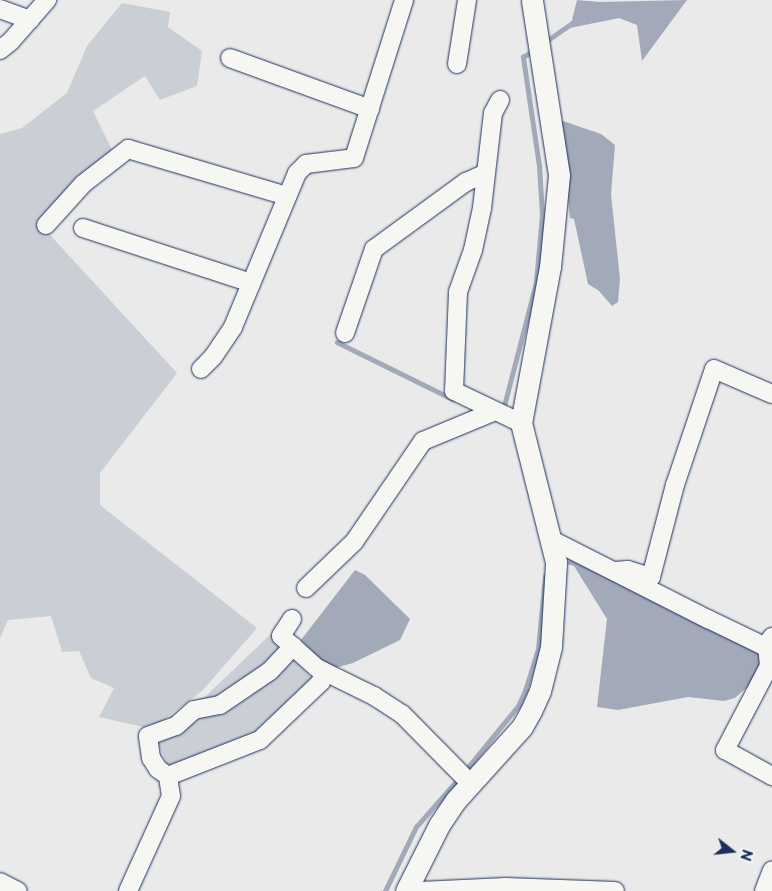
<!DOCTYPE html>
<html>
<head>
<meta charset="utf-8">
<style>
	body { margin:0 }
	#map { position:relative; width:772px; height:891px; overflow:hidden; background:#e9eae9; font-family:"Playpen Sans",sans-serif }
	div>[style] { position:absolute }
	.green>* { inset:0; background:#caced5 }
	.water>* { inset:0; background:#a2aaba }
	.stream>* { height:4.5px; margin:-2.25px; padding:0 2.25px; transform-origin:2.25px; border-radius:2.25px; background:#a2aaba }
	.roads { filter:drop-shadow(0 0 1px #1b2f5e) drop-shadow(0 0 1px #1b2f5e) }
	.minor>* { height:18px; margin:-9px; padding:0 9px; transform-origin:9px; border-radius:9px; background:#f6f6f2 }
	.tertiary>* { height:21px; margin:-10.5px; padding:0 10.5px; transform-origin:10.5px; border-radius:10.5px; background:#f6f6f2 }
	span { translate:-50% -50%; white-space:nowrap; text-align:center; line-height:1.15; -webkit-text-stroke:5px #f6f6f2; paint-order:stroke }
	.north { position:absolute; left:707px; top:826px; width:50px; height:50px; -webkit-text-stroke:4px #f6f6f2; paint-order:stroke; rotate:106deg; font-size:14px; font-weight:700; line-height:20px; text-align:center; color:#1b2f5e }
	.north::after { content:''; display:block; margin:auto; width:18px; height:22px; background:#1b2f5e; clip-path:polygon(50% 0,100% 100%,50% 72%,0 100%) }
</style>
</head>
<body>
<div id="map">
	<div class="green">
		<i style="clip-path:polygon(122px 3px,170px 12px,168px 27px,202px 51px,197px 86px,160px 100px,145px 76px,93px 111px,113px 152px,39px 223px,177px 373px,100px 473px,100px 505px,257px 628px,202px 691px,152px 729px,99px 717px,114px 688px,91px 678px,79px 651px,62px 652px,51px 616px,8px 620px,0 638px,0 134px,22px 128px,67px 93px,87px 46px)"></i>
		<i style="clip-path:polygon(271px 634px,316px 683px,260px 735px,169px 770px,157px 741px,169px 717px,206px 696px)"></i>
	</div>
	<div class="water">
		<i style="clip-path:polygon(577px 0,600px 2px,687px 0,642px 61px,637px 25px,619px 18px,570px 28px)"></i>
		<i style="clip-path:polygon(560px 120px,601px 134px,615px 145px,611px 194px,620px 279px,618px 302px,612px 306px,599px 291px,588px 284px,574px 219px,570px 218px)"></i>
		<i style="clip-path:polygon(571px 557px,753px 649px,760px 655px,762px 664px,753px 682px,735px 698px,724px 701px,688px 697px,618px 710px,597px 707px,607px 619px,574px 566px,567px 564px)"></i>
		<i style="clip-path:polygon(355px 570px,365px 575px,410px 619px,400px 640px,353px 663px,335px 668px,323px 663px,301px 640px)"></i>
	</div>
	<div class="stream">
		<i style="left:545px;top:42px;width:37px;rotate:-35deg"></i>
		<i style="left:337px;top:342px;width:129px;rotate:26.2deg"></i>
		<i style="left:503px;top:410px;width:132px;rotate:-75.5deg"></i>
		<i style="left:536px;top:282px;width:67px;rotate:-84.9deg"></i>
		<i style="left:542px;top:215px;width:49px;rotate:-93.5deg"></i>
		<i style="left:539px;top:166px;width:110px;rotate:-98.4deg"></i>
		<i style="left:523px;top:57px;width:13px;rotate:-32deg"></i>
		<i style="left:464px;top:772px;width:85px;rotate:-50.7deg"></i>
		<i style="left:518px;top:706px;width:17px;rotate:-65deg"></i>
		<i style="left:525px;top:691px;width:44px;rotate:-72.8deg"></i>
		<i style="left:538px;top:649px;width:73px;rotate:-84.5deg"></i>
		<i style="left:385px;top:891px;width:71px;rotate:-64.2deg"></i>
		<i style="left:416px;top:827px;width:65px;rotate:-48.7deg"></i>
	</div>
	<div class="roads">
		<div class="minor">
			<i style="left:0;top:9px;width:32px;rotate:20deg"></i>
			<i style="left:0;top:50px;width:14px;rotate:-39deg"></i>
			<i style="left:11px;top:41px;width:55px;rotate:-48.7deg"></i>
			<i style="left:230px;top:58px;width:149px;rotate:20deg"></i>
			<i style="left:457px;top:64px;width:65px;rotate:-81.1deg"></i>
			<i style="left:500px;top:100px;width:15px;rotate:118deg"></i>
			<i style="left:493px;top:113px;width:96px;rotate:96.6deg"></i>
			<i style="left:482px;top:208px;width:43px;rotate:102.1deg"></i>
			<i style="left:473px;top:250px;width:45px;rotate:109.7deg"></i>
			<i style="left:458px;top:292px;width:99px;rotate:92.3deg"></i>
			<i style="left:454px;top:391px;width:74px;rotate:25.5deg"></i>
			<i style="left:46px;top:225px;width:55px;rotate:-47.9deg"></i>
			<i style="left:83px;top:184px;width:57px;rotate:-37.9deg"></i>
			<i style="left:128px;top:149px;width:166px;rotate:16.5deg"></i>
			<i style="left:83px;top:228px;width:177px;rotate:18.1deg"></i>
			<i style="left:345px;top:333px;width:89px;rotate:-71deg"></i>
			<i style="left:374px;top:249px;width:114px;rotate:-36.1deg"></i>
			<i style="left:466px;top:182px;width:20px;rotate:-24deg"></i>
			<i style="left:201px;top:369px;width:17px;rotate:-45deg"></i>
			<i style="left:213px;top:357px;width:36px;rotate:-56deg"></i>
			<i style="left:233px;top:327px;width:167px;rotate:-67.4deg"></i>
			<i style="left:297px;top:173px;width:13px;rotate:-45deg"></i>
			<i style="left:306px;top:164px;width:48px;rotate:-7.1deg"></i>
			<i style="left:354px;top:158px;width:166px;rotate:-72.4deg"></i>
			<i style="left:552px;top:540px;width:175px;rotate:26.9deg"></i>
			<i style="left:708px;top:619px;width:60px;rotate:25.7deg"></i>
			<i style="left:762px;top:645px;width:5px;rotate:-11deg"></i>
			<i style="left:614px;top:571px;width:14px;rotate:-4deg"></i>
			<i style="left:628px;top:570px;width:24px;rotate:17deg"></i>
			<i style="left:651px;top:577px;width:95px;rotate:-75.4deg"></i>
			<i style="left:675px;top:485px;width:122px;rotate:-71.4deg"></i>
			<i style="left:714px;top:369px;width:63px;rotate:23.3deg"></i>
			<i style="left:306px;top:588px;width:66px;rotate:-43.8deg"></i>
			<i style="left:354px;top:542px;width:122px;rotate:-55.7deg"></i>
			<i style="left:423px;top:441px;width:78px;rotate:-22.6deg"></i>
			<i style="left:292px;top:619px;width:20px;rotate:123deg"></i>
			<i style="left:281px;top:636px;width:48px;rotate:41.6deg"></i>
			<i style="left:317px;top:668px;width:64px;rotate:26.2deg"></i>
			<i style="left:374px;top:696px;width:33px;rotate:33deg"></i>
			<i style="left:402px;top:714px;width:98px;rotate:45.4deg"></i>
			<i style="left:772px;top:637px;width:9px;rotate:126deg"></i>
			<i style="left:767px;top:644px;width:22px;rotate:85deg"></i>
			<i style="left:769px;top:666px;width:95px;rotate:117.6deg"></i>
			<i style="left:725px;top:750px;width:54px;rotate:29deg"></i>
			<i style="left:168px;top:776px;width:99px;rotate:-21.4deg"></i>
			<i style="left:260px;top:740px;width:84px;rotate:-43.6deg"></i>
			<i style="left:321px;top:682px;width:11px;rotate:-80deg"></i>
			<i style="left:0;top:882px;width:20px;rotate:27deg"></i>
			<i style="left:128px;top:891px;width:104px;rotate:-65.6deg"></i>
			<i style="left:171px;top:796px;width:20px;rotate:-99deg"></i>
			<i style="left:168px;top:776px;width:12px;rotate:-145deg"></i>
			<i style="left:158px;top:769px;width:13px;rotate:-122deg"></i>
			<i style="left:151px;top:758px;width:22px;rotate:-98deg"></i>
			<i style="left:148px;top:736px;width:30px;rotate:-20deg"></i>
			<i style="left:176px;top:726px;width:24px;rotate:-42deg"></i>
			<i style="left:194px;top:710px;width:26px;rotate:-11deg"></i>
			<i style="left:220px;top:705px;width:60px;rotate:-34.2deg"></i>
			<i style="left:270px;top:671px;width:34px;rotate:-47deg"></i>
			<i style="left:420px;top:891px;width:86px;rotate:-2.7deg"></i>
			<i style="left:506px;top:887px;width:109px;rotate:2.1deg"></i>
			<i style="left:764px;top:891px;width:22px;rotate:-69deg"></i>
		</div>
		<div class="tertiary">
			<i style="left:406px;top:891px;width:74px;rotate:-63.4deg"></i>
			<i style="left:439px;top:825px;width:30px;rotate:-56deg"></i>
			<i style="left:456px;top:800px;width:98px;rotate:-47.9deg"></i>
			<i style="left:522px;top:727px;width:18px;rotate:-61deg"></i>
			<i style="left:531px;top:711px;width:22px;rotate:-66deg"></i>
			<i style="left:540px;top:691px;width:45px;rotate:-76deg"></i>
			<i style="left:551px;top:647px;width:85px;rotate:-86.6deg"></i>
			<i style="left:556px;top:562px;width:143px;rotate:-104.1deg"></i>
			<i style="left:521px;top:423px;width:159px;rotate:-79.5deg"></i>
			<i style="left:550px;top:267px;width:92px;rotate:-84.4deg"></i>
			<i style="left:559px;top:175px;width:177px;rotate:-98.8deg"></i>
		</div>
	</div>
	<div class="north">N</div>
</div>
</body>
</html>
